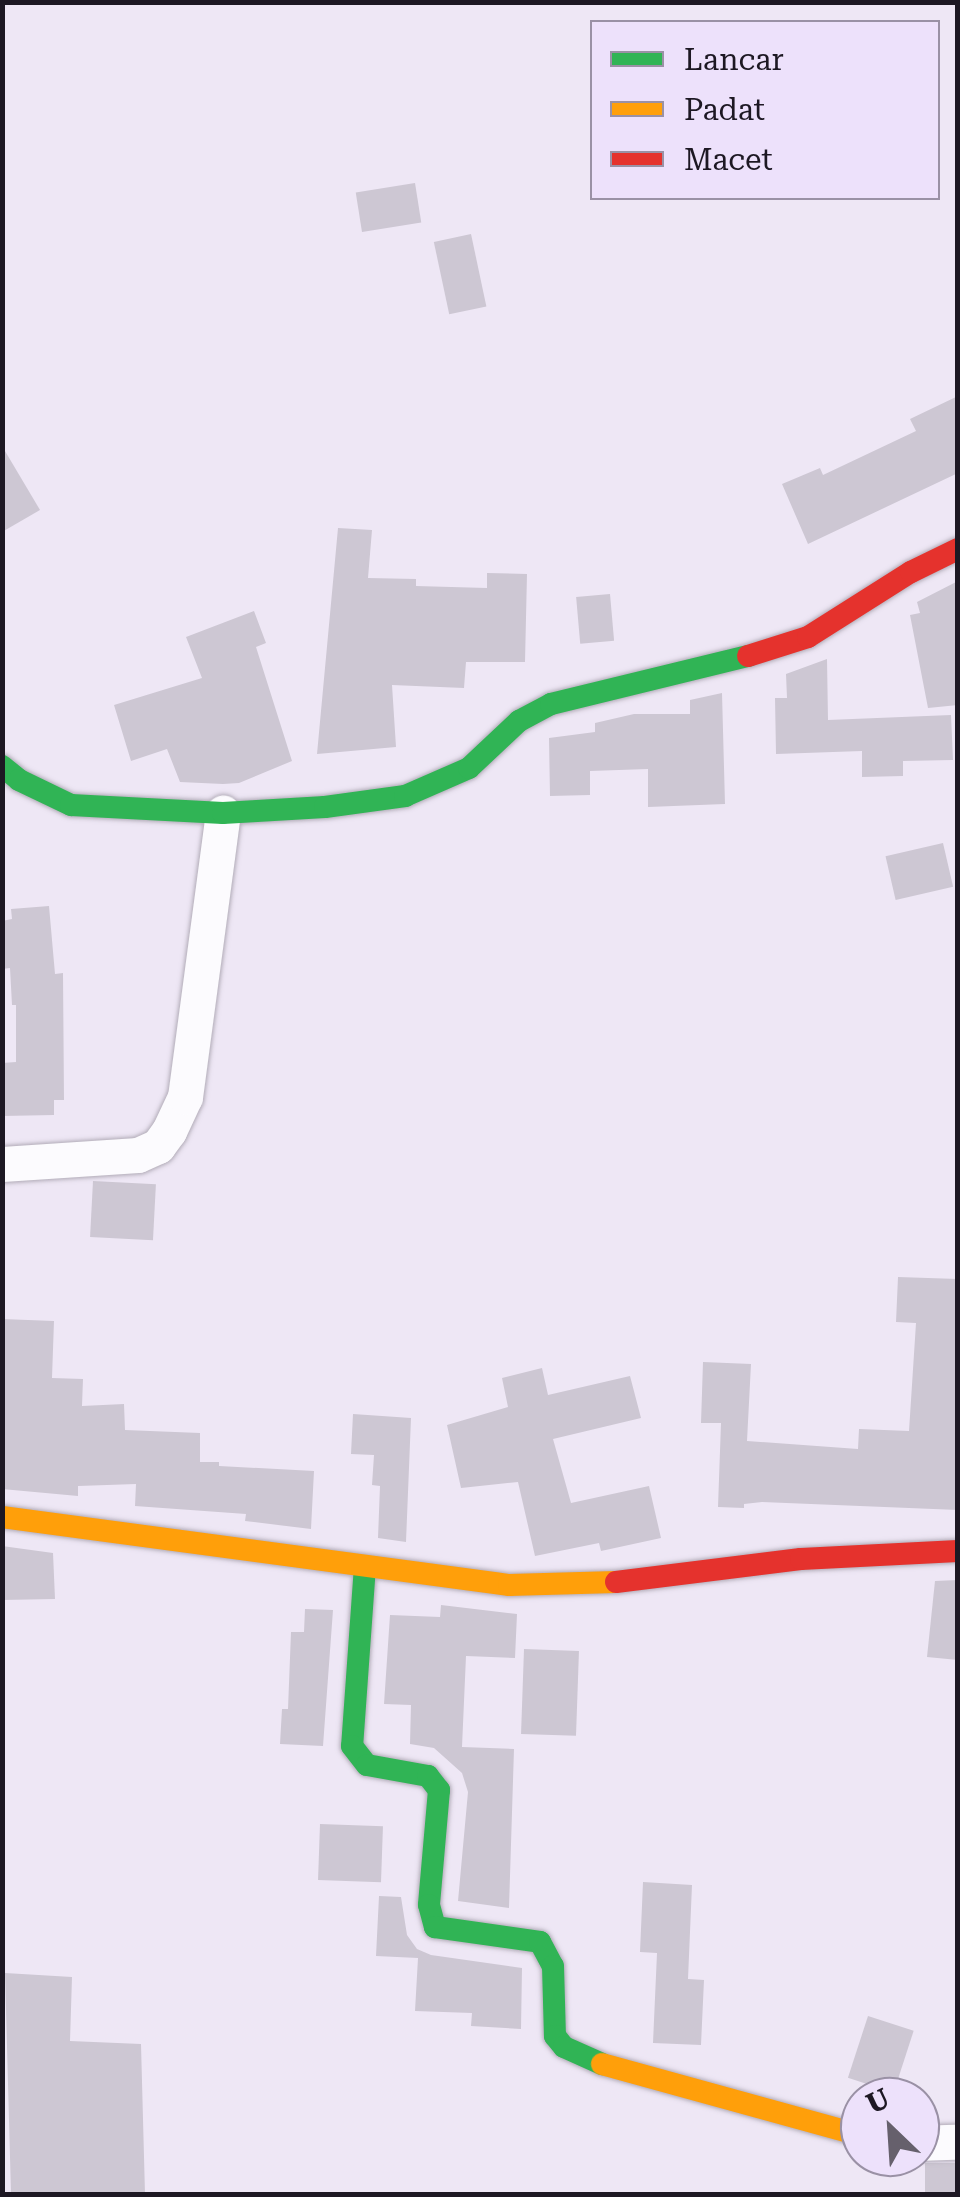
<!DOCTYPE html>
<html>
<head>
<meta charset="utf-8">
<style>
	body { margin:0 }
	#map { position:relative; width:960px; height:2197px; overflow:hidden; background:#eee7f5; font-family:"Roboto Serif",serif }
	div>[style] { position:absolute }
	.building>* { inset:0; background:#cdc7d3; transform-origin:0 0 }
	.roads { filter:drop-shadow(0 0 2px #b2acb8) drop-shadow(0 0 2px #b2acb8) }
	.street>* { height:35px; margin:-17.5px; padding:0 17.5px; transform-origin:17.5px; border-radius:17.5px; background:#fcfbfe }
	.fast>* { height:22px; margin:-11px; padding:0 11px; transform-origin:11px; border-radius:11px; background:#30b455 }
	.slow>* { height:22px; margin:-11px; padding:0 11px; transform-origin:11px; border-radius:11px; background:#ff9f0a }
	.jam>* { height:22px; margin:-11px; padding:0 11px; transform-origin:11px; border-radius:11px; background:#e5322d }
	span { translate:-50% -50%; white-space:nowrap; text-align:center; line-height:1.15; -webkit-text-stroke:8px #ede1fb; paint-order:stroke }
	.frame { position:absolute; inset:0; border:5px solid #1d1823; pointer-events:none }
	.legend { position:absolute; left:590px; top:20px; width:350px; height:180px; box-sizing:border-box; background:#ede1fb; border:2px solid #9a91a5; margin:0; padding:12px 18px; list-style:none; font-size:30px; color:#1d1823 }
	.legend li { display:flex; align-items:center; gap:20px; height:50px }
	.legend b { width:50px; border:2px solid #9a91a5 }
	.north { position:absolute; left:840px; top:2077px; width:100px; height:100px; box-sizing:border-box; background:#ede1fb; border:2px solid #9a91a5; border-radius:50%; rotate:335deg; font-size:28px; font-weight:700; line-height:40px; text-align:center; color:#1d1823 }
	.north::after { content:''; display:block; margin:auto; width:35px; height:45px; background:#66606c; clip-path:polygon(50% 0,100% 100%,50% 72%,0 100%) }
</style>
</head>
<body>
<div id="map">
	<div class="building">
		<i style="left:415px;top:183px;width:40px;height:60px;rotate:81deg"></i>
		<i style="left:471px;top:234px;width:74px;height:38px;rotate:78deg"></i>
		<i style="clip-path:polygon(958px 396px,958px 473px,808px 544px,782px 484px,820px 468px,823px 475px,916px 431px,910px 419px)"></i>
		<i style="clip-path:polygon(2px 446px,40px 510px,2px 532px)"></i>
		<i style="clip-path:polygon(338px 528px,372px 530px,368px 578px,416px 579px,416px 586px,487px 588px,487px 573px,527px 574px,525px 662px,466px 662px,464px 688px,392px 685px,396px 747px,317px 754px)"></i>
		<i style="clip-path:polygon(958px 581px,958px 705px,928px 708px,910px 615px,920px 613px,917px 602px)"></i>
		<i style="left:610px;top:594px;width:47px;height:34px;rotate:85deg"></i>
		<i style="clip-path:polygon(254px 611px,266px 643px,256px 647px,292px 761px,239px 783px,223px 784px,180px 782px,167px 749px,131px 761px,114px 705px,202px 678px,186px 637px)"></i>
		<i style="clip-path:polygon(827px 659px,828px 720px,951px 715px,953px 760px,903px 761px,903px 776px,862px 777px,862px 751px,776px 754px,775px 698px,787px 698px,786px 674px)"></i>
		<i style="clip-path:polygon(722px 693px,725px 804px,648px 807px,648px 769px,590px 771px,590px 795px,550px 796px,549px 738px,595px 732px,595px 723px,634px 714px,690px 714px,690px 700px)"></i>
		<i style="left:943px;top:843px;width:45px;height:59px;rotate:77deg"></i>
		<i style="clip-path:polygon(49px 906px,55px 974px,63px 973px,64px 1100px,54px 1100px,54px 1115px,2px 1116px,2px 1063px,16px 1062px,16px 1005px,12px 1005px,10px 968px,2px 969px,2px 921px,12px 919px,11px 909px)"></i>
		<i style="left:93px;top:1181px;width:63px;height:56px;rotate:3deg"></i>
		<i style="clip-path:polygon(898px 1277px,958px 1279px,958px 1510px,762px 1502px,744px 1504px,744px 1508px,718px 1507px,721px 1423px,701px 1423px,703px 1362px,751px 1364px,747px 1441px,858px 1449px,859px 1429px,909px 1431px,916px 1323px,896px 1322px)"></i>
		<i style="clip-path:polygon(2px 1319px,54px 1321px,52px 1378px,83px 1379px,82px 1406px,124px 1404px,125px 1430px,200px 1433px,200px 1462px,219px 1462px,219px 1466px,314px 1471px,311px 1529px,245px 1521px,246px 1514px,135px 1506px,136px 1484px,78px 1486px,78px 1496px,2px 1489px)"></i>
		<i style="clip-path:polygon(542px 1368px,548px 1395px,630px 1376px,641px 1418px,553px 1439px,571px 1503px,649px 1486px,661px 1538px,601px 1551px,599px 1543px,535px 1556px,518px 1482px,461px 1488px,447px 1425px,508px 1407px,502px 1378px)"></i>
		<i style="clip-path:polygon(353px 1414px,411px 1418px,406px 1542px,378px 1538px,380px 1486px,372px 1485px,374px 1455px,351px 1454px)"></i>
		<i style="clip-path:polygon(2px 1546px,53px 1553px,55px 1599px,2px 1600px)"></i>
		<i style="clip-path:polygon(958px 1580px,958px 1660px,927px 1657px,935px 1581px)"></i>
		<i style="clip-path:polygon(441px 1605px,517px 1614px,515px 1658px,466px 1656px,462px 1747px,514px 1749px,509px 1908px,458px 1901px,468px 1792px,462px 1773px,434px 1748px,410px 1744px,411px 1705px,384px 1704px,390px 1615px,440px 1617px)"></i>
		<i style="clip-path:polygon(305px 1609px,333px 1610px,323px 1746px,280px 1744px,282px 1709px,288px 1709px,291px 1632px,304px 1632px)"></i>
		<i style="left:524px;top:1649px;width:55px;height:85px;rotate:2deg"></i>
		<i style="left:320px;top:1824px;width:63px;height:56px;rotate:2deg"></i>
		<i style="clip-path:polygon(643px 1882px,692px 1885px,688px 1979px,704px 1980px,701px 2045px,653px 2043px,657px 1953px,640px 1952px)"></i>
		<i style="clip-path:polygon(379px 1896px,401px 1897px,407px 1935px,417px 1949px,431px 1955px,522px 1968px,521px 2029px,471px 2026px,472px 2013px,415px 2011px,418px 1958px,376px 1956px)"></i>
		<i style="clip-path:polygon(5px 1973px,72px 1977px,70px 2041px,141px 2044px,145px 2194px,11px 2194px)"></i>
		<i style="left:868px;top:2016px;width:48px;height:65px;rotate:18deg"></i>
		<i style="left:958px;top:2163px;width:31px;height:33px;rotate:90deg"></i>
	</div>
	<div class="roads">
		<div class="street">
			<i style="left:2px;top:1164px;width:136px;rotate:-3.8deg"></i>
			<i style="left:138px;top:1155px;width:22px;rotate:-24deg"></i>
			<i style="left:158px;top:1146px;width:19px;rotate:-54deg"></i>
			<i style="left:169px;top:1131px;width:38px;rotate:-65deg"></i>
			<i style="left:185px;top:1097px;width:287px;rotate:-82.4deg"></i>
			<i style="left:920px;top:2143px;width:38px;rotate:-2deg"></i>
		</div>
		<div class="fast">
			<i style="left:2px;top:766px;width:22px;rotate:39deg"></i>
			<i style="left:19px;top:780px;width:58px;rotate:25.7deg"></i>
			<i style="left:71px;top:805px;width:152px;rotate:3deg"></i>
			<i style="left:223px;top:813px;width:102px;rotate:-3.4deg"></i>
			<i style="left:325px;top:807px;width:81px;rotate:-7.8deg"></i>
			<i style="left:405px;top:796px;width:70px;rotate:-23.6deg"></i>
			<i style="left:469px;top:768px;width:69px;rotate:-43.2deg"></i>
			<i style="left:519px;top:721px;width:36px;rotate:-28deg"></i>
			<i style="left:551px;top:704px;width:203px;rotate:-13.7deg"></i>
			<i style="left:365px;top:1566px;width:180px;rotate:94.1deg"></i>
			<i style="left:352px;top:1746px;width:24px;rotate:52deg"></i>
			<i style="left:367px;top:1765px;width:62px;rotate:10.2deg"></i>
			<i style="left:428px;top:1776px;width:18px;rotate:52deg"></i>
			<i style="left:439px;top:1790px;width:115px;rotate:95deg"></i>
			<i style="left:429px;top:1905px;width:23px;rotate:75deg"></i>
			<i style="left:435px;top:1927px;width:106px;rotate:8.1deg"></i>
			<i style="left:540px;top:1942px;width:27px;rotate:62deg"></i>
			<i style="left:553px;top:1966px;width:70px;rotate:88.4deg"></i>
			<i style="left:555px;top:2036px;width:14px;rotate:51deg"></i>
			<i style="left:564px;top:2047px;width:42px;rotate:24.1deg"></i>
		</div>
		<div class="slow">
			<i style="left:2px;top:1517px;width:512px;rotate:7.64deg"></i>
			<i style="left:509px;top:1585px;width:107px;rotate:-1.6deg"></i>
			<i style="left:602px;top:2064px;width:268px;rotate:15.4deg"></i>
		</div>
		<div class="jam">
			<i style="left:748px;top:656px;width:63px;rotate:-17.6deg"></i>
			<i style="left:808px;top:637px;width:122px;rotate:-32.3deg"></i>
			<i style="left:911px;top:572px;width:52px;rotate:-26.1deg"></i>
			<i style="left:616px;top:1582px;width:186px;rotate:-7.1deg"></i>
			<i style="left:801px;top:1559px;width:157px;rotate:-2.9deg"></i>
		</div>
	</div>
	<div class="frame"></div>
	<ul class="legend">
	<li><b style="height:12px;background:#30b455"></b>Lancar</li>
	<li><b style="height:12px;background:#ff9f0a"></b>Padat</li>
	<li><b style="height:12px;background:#e5322d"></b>Macet</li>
	</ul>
	<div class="north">U</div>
</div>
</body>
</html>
